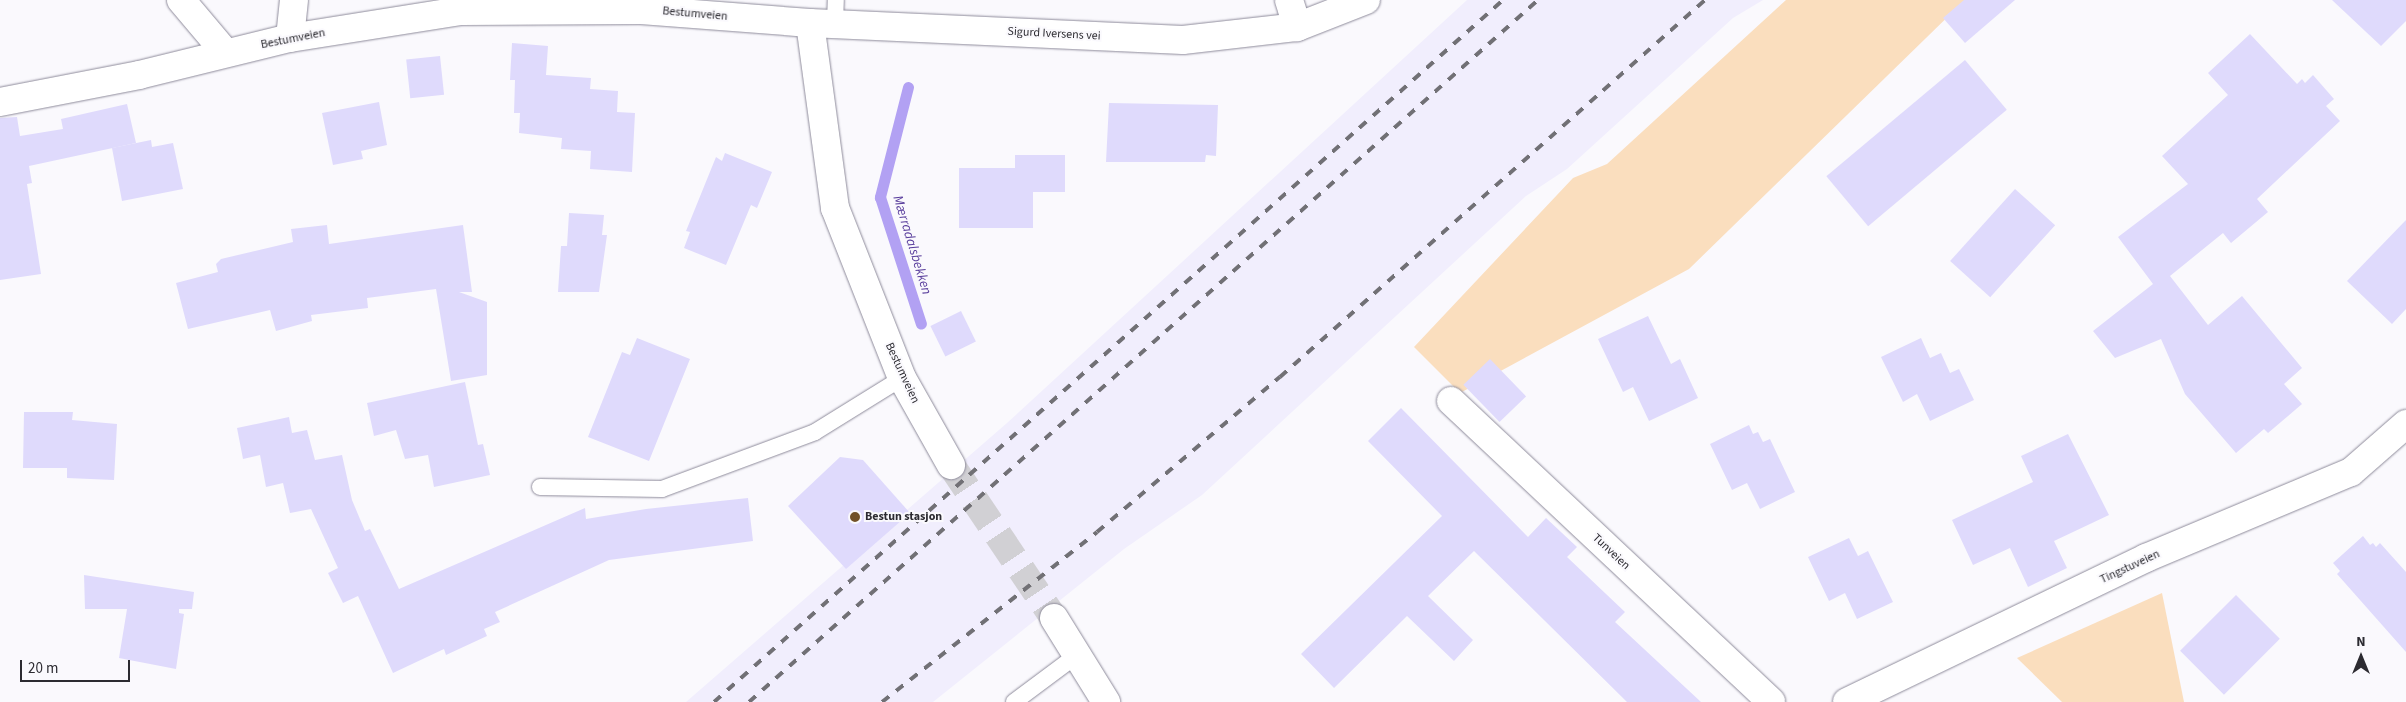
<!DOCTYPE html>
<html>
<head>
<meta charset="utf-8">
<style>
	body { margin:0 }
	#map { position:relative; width:2406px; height:702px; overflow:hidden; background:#faf9fd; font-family:"Source Sans 3",sans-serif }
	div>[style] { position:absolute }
	.built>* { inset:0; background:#f1eefd }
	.green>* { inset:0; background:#fadebe }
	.stream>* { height:11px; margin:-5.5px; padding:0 5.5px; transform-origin:5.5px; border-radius:5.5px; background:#b2a1f3 }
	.building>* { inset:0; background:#dfdafc; transform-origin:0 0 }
	.street-tunnel>* { height:28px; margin-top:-14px; transform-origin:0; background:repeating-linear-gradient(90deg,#d1d0d4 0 28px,transparent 0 42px) }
	.roads { filter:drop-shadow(0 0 1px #8e8b9b) drop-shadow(0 0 1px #8e8b9b) }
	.lane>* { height:16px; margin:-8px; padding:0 8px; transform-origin:8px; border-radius:8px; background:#fff }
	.street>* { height:28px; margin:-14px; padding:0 14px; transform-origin:14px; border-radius:14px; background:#fff }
	.secondary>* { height:28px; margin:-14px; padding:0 14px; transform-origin:14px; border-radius:14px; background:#fff }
	.rail>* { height:4px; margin-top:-2px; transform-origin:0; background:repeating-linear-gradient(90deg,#717075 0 9px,transparent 0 18px) }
	.dots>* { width:14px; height:14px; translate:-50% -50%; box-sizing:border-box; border:2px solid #faf9fd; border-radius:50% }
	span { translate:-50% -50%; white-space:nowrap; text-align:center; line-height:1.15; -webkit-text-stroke:4px #faf9fd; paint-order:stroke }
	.street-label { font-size:12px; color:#2c2b31 }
	.poi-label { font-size:12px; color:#2c2b31; font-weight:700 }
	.left { translate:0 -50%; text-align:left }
	.water-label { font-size:14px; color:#593e9c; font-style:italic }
	.north { position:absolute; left:2336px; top:632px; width:50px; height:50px; -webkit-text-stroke:4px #faf9fd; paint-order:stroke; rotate:0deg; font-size:14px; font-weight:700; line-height:20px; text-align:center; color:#2c2b31 }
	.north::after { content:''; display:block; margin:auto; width:18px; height:22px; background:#2c2b31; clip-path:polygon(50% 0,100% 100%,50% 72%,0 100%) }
	.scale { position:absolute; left:20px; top:660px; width:110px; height:22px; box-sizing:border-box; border:2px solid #2c2b31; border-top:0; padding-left:6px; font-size:15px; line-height:18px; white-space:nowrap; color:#2c2b31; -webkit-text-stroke:4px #faf9fd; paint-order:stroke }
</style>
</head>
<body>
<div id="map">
	<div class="built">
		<i style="clip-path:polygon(1467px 0,1763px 0,1733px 18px,1567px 169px,1526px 196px,1202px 495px,1124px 549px,933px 702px,686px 702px,1007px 423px)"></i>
	</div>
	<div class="green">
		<i style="clip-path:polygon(1786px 0,1965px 0,1689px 269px,1460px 393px,1414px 347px,1573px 178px,1607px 164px)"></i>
		<i style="clip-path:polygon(2162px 593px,2184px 702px,2062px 702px,2017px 658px)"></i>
	</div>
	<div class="stream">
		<i style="left:908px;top:87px;width:114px;rotate:104.3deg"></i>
		<i style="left:880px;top:197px;width:133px;rotate:72.1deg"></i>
	</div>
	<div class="building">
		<i style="clip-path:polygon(1964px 0,2015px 0,1965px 43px,1943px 18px)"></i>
		<i style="clip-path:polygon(2332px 0,2406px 0,2406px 21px,2381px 46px)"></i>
		<i style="clip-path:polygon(2250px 34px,2297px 84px,2302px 79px,2305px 83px,2313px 75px,2334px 99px,2326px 106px,2340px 121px,2257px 199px,2268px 212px,2231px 243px,2223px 233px,2170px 276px,2208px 325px,2242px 296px,2302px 368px,2284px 384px,2302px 404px,2268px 433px,2264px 429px,2236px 453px,2185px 394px,2161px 339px,2115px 358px,2093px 331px,2153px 284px,2118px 237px,2188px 184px,2162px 156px,2228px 95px,2208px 73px)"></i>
		<i style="clip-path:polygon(512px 43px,548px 46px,546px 75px,591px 78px,590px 89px,618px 91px,617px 112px,635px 113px,632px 172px,590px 169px,591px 151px,561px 149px,562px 138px,519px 133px,520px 113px,514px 113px,515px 80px,510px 80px)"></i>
		<i style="left:440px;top:56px;width:39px;height:34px;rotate:84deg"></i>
		<i style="left:1965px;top:60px;width:65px;height:181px;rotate:50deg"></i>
		<i style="clip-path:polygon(379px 102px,387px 145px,361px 151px,363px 159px,333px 165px,322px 113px)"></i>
		<i style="clip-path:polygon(1109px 103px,1218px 105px,1216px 156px,1206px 155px,1205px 162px,1106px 162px)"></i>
		<i style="clip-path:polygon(127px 104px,136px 143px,29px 166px,32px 183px,27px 184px,41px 274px,0 280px,0 118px,17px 117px,20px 136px,63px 129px,61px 119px)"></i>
		<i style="clip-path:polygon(151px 140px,152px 147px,173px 143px,183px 189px,122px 201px,112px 148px)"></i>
		<i style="clip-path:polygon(725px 153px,772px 172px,757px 208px,751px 205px,726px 265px,684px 248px,690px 232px,686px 231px,716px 157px,722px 161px)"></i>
		<i style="clip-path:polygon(1015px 155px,1065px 155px,1065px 192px,1033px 192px,1033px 228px,959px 228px,959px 168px,1015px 168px)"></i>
		<i style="left:2015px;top:189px;width:54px;height:97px;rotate:42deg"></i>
		<i style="clip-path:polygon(569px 213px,604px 215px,602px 235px,607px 235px,599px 292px,558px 292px,561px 246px,567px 246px)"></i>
		<i style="clip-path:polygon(2406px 220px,2406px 309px,2392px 324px,2347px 281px)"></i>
		<i style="clip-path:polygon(327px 225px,329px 244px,463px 225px,472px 292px,459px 292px,487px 302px,487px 375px,451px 381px,436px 289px,367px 298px,368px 308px,311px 315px,312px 321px,276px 331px,270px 310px,188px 329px,176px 283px,218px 272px,216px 264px,221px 259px,293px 242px,291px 229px)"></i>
		<i style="left:961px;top:311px;width:34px;height:34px;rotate:64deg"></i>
		<i style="clip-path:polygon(1648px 316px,1671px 364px,1680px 359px,1698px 398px,1649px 421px,1633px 387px,1623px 392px,1598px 339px)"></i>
		<i style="clip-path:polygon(637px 338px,690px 359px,649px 461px,588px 437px,622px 352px,630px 355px)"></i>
		<i style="clip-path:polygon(1921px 338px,1930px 358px,1941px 353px,1950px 373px,1959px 369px,1974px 400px,1930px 421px,1917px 394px,1903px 402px,1881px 357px)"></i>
		<i style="left:1490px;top:359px;width:52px;height:37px;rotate:46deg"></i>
		<i style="clip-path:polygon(465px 382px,478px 445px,483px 444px,490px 475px,434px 487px,428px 455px,405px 459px,396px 430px,374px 436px,367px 403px)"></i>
		<i style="clip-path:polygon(1401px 408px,1528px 537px,1546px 518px,1577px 547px,1567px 557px,1625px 612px,1615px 622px,1701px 702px,1627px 702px,1474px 551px,1428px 596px,1473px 640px,1454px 661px,1407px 616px,1334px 688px,1301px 654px,1442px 516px,1368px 441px)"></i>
		<i style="clip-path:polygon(24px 412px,73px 412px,72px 420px,117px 424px,114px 480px,67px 478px,67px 468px,23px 468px)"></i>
		<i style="clip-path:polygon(289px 417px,292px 433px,307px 430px,315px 460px,342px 455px,352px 500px,365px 531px,370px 529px,399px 589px,585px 508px,586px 519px,646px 509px,748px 498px,753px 541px,609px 560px,495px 612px,500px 622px,484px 629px,487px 636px,446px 655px,444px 649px,393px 673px,358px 596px,343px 603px,328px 573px,338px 568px,311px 509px,290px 513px,283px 483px,266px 487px,260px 455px,243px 459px,237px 428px)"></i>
		<i style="clip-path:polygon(1749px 425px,1753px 434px,1758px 432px,1763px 442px,1770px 439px,1795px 492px,1760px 509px,1747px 483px,1732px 490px,1710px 444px)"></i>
		<i style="clip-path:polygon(2068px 434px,2109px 515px,2054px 541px,2067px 568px,2028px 587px,2010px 548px,1973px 565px,1952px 520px,2033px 482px,2021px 456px)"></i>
		<i style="clip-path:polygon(840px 457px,863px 460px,910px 513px,846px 569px,788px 506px)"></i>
		<i style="clip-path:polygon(2363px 536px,2370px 545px,2373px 543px,2376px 547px,2380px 543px,2406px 572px,2406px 652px,2337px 574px,2340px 571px,2333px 563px)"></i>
		<i style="clip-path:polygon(1849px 538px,1858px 556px,1868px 551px,1893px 602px,1857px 619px,1845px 593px,1829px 601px,1808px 557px)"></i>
		<i style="clip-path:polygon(84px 575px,194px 592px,192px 609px,179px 609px,179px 613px,184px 614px,176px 669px,119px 658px,127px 609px,85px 609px)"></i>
		<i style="left:2236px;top:595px;width:62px;height:79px;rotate:45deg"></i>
	</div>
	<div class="street-tunnel">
		<i style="left:951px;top:465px;width:184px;rotate:56.1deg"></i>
	</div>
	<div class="roads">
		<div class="lane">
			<i style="left:835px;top:23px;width:23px;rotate:-88deg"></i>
			<i style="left:540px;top:487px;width:122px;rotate:0.9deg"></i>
			<i style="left:662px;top:489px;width:163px;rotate:-20.4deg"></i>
			<i style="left:815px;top:432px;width:102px;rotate:-31.8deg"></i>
			<i style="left:1014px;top:702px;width:79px;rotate:-36.7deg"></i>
		</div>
		<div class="street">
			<i style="left:181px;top:0;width:68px;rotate:49.8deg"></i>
			<i style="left:1289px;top:0;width:28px;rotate:73deg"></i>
			<i style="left:810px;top:23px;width:187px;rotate:82.3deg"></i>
			<i style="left:835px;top:208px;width:183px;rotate:68.5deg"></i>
			<i style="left:902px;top:378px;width:100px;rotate:60.6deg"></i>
			<i style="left:290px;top:38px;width:38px;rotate:-84deg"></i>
			<i style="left:1451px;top:401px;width:439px;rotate:43.2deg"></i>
			<i style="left:1054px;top:618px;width:99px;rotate:58.2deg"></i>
			<i style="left:1847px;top:702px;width:332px;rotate:-25.7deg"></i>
			<i style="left:2146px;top:558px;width:222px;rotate:-22.8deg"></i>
			<i style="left:2351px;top:472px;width:73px;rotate:-41.1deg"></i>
		</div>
		<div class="secondary">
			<i style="left:0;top:102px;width:142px;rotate:-11deg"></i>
			<i style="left:139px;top:75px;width:155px;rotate:-13.8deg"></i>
			<i style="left:290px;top:38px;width:173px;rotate:-9deg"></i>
			<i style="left:461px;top:11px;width:180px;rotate:-0.3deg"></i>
			<i style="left:641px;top:10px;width:169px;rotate:4.4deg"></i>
			<i style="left:810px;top:23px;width:373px;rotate:2.6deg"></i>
			<i style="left:1183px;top:40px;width:115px;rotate:-6.5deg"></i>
			<i style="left:1297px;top:27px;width:74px;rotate:-21.4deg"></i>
		</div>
	</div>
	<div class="rail">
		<i style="left:714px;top:702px;width:1056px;rotate:-41.66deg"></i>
		<i style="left:749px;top:702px;width:1056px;rotate:-41.66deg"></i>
		<i style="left:882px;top:702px;width:274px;rotate:-38.3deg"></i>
		<i style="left:1097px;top:532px;width:240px;rotate:-40.3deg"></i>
		<i style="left:1280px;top:377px;width:568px;rotate:-41.57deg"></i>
	</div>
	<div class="dots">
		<i style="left:855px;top:517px;background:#725128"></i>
	</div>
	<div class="street-label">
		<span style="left:695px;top:14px;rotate:5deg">Bestumveien</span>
		<span style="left:1054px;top:34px;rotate:3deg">Sigurd Iversens vei</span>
		<span style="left:293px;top:39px;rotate:-11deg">Bestumveien</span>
		<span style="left:902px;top:373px;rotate:65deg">Bestumveien</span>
		<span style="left:1611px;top:552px;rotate:43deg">Tunveien</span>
		<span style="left:2130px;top:567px;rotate:-25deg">Tingstuveien</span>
	</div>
	<div class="poi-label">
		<span class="left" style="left:865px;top:517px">Bestun stasjon</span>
	</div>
	<div class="water-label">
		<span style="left:912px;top:245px;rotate:73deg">Mærradalsbekken</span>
	</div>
	<div class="north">N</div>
	<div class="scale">20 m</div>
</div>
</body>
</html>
